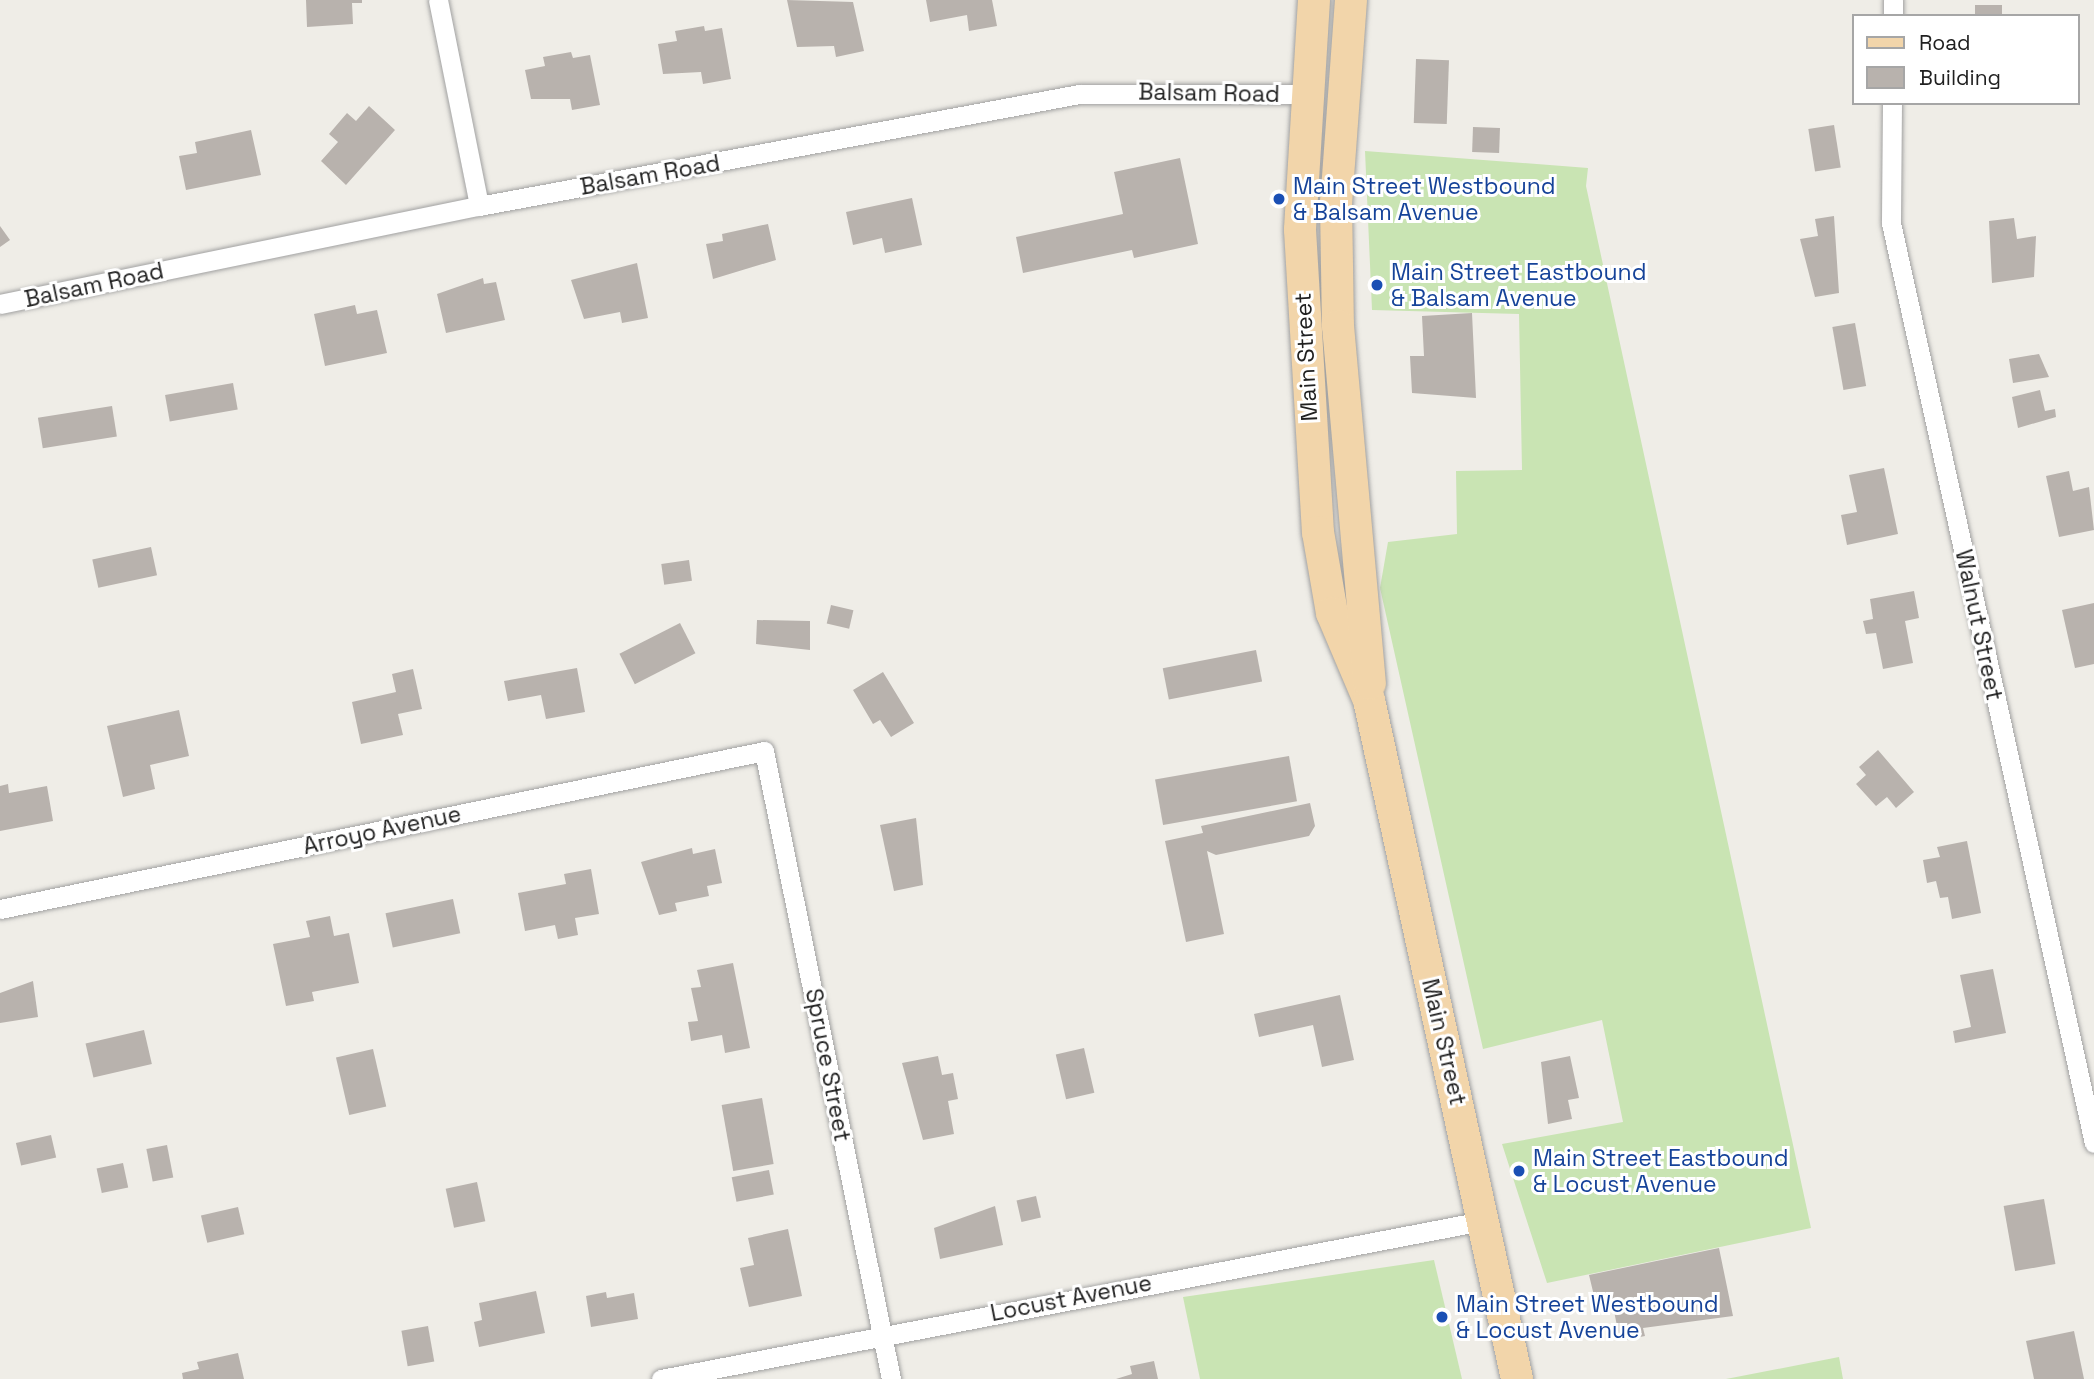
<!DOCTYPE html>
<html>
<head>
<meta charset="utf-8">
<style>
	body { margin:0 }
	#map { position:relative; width:2094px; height:1379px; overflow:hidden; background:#efede7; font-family:"Space Grotesk",sans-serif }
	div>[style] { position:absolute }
	.grass>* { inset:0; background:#c9e4b3 }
	.building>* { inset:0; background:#b8b2ad; transform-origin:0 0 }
	.roads { filter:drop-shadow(0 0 2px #a1a1a1) drop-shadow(0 0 2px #a1a1a1) }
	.street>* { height:19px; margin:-9.5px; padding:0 9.5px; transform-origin:9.5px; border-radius:9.5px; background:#fff }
	.primary>* { height:32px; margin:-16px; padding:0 16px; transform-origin:16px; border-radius:16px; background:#f2d5aa }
	.dots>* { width:19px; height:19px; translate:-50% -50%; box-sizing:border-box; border:4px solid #fff; border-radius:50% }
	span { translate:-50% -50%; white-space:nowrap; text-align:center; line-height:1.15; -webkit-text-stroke:6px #fff; paint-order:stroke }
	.street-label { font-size:23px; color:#202020 }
	.transit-label { font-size:23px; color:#164399 }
	.left { translate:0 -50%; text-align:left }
	.legend { position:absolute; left:1852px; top:14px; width:228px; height:91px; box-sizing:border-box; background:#fff; border:2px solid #a6a6a6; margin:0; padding:9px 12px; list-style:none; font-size:21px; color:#202020 }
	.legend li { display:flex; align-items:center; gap:14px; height:35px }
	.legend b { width:35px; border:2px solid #a6a6a6 }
</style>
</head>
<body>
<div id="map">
	<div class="grass">
		<i style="clip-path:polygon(1365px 151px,1588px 168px,1586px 186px,1811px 1228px,1547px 1283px,1502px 1144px,1623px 1122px,1602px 1020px,1483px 1049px,1380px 588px,1388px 542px,1457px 534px,1456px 471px,1522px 470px,1519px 314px,1372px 310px)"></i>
		<i style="clip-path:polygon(1434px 1260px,1462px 1379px,1200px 1379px,1183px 1297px)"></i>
		<i style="clip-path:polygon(1839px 1357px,1843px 1379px,1726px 1379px)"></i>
	</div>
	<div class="building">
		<i style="clip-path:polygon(306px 0,362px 0,362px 3px,352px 3px,353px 24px,307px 27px)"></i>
		<i style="clip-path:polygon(787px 0,853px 2px,864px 51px,836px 57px,834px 46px,797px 47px)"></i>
		<i style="clip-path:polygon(926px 0,992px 0,997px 26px,969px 31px,967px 15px,930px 22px)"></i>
		<i style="left:2002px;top:5px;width:11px;height:27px;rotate:90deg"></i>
		<i style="clip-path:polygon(704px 26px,705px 31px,722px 28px,731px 79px,703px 84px,701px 72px,663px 74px,658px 44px,677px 41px,675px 31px)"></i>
		<i style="clip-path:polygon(571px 52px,573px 58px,590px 55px,600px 105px,572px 110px,570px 99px,531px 99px,525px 70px,545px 66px,543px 57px)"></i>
		<i style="left:1416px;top:59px;width:33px;height:64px;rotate:2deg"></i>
		<i style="clip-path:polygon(369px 106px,395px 130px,346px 185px,321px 161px,338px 142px,329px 134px,347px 113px,356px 121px)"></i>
		<i style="left:1834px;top:125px;width:43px;height:26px;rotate:81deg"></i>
		<i style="left:1473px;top:127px;width:27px;height:25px;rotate:2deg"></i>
		<i style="clip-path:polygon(251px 130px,261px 175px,186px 190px,179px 156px,197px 153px,195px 142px)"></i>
		<i style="clip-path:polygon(1180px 158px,1198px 244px,1134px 258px,1132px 250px,1023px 273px,1016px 237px,1123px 214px,1114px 172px)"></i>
		<i style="clip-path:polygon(912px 198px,922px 245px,885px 253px,882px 238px,853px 245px,846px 212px)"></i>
		<i style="clip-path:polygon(1834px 216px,1839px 293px,1815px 297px,1800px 239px,1818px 236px,1815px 219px)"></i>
		<i style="clip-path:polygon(2014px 218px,2017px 239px,2036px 236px,2034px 277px,1992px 283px,1989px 221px)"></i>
		<i style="clip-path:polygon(768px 224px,776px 260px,713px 279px,706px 244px,723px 241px,722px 234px)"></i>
		<i style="clip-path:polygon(0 226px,10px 240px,0 247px)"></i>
		<i style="clip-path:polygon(637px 263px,648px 318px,622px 323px,620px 312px,584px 319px,571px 280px)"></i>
		<i style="clip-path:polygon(483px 278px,484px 284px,496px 282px,505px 320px,446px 333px,437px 294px)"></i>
		<i style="clip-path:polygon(355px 305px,357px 314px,377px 310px,387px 353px,325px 366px,314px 314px)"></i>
		<i style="clip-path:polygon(1472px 313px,1476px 398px,1412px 393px,1410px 356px,1424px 356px,1422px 316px)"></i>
		<i style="left:1855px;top:323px;width:64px;height:23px;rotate:80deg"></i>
		<i style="clip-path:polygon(2039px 354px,2049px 377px,2013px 383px,2009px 359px)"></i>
		<i style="left:233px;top:383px;width:27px;height:69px;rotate:80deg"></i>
		<i style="clip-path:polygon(2040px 390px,2045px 411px,2055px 409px,2056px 417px,2018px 428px,2012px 397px)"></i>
		<i style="left:112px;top:406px;width:31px;height:75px;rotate:81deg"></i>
		<i style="clip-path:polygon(1884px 468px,1898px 534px,1847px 545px,1841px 515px,1857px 512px,1849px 475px)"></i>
		<i style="clip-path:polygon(2069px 471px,2073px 491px,2089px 487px,2094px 530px,2059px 537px,2046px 476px)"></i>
		<i style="left:151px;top:547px;width:29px;height:60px;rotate:78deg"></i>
		<i style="left:689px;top:560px;width:21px;height:28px;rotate:82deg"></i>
		<i style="clip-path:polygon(1914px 591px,1919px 618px,1905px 621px,1913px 663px,1883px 669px,1876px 633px,1866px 634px,1863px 621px,1873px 619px,1870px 599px)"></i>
		<i style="clip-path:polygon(2094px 603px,2094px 664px,2075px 668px,2062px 610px)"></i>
		<i style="left:831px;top:605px;width:23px;height:19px;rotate:13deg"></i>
		<i style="clip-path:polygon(757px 620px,810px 621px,810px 650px,756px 644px)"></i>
		<i style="left:680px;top:623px;width:34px;height:68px;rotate:63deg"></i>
		<i style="left:1256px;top:650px;width:32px;height:95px;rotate:79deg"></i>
		<i style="clip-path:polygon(577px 668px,585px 712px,546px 719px,541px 695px,508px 701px,504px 681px)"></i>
		<i style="clip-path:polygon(413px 669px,422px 709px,398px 714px,403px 735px,361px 744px,352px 702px,396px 692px,392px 674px)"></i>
		<i style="clip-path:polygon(883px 672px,914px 723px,891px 737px,880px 720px,873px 724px,853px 690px)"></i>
		<i style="clip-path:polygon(179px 710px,189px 756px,150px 765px,155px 789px,123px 797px,107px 726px)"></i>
		<i style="clip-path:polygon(1878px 750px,1914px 792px,1896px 808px,1887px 797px,1876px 806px,1856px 784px,1866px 775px,1859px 767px)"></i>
		<i style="left:1289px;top:756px;width:46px;height:136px;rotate:80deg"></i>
		<i style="clip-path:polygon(8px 784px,9px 793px,47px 786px,53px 821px,0 831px,0 786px)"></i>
		<i style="clip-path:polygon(1310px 803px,1315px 826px,1309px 836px,1216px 855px,1207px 851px,1224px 934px,1186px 942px,1165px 841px,1203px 833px,1201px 826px)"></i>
		<i style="clip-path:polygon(916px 818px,923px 885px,894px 891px,880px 825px)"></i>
		<i style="clip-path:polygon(1967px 841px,1981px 913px,1952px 919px,1948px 897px,1940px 898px,1936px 881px,1927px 883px,1923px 860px,1940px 857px,1937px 847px)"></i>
		<i style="clip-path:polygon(692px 848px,693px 854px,715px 849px,722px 883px,707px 886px,709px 896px,675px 903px,677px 911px,659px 915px,641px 862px)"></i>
		<i style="clip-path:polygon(591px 869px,599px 914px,575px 918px,578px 935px,558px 939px,555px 925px,525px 931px,518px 893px,566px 884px,564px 874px)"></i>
		<i style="left:453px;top:899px;width:35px;height:69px;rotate:78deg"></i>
		<i style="clip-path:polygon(330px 916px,334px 936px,349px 933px,359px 983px,312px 992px,314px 1001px,286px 1006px,273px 944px,310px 937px,306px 921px)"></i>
		<i style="clip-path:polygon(733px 963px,750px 1048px,725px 1053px,722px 1035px,691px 1041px,688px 1022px,698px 1021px,691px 988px,701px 987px,697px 970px)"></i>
		<i style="clip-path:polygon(1993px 969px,2006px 1033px,1955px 1043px,1953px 1031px,1971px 1027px,1960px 975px)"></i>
		<i style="clip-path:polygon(33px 981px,38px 1017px,0 1023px,0 993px)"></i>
		<i style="clip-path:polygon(1340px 995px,1354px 1060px,1322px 1067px,1313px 1025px,1259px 1037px,1254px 1014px)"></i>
		<i style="left:144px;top:1030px;width:35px;height:60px;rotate:77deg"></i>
		<i style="left:1084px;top:1048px;width:46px;height:29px;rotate:77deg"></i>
		<i style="left:373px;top:1049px;width:59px;height:38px;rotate:77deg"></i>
		<i style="clip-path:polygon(938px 1056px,942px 1075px,953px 1073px,958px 1099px,948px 1101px,954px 1134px,923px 1140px,902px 1063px)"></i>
		<i style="clip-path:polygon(1570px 1056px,1579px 1098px,1568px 1100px,1572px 1119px,1548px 1124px,1541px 1062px)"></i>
		<i style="left:762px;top:1098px;width:67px;height:41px;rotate:80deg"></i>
		<i style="left:51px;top:1135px;width:23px;height:36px;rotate:77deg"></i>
		<i style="left:167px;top:1145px;width:33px;height:21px;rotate:79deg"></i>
		<i style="left:123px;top:1163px;width:25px;height:27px;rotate:78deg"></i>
		<i style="left:769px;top:1170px;width:25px;height:38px;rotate:79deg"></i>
		<i style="left:477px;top:1182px;width:40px;height:32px;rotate:78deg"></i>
		<i style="left:1036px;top:1196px;width:22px;height:20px;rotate:77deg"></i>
		<i style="left:2044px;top:1199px;width:66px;height:41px;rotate:80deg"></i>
		<i style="clip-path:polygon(995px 1206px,1003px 1245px,940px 1259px,934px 1228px)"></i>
		<i style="left:238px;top:1207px;width:28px;height:38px;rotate:77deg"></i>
		<i style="clip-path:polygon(788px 1229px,802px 1296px,749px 1307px,740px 1268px,754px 1265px,748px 1238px)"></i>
		<i style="clip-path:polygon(1719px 1248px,1733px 1316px,1643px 1328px,1645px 1336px,1620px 1341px,1612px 1301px,1596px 1304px,1589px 1275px)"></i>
		<i style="clip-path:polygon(536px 1291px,545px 1333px,479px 1347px,474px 1322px,482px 1320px,479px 1303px)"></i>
		<i style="clip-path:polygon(606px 1292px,607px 1298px,634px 1293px,638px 1319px,591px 1327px,586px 1296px)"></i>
		<i style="left:428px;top:1326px;width:36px;height:27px;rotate:80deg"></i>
		<i style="clip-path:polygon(2074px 1331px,2084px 1379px,2034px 1379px,2026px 1341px)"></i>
		<i style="clip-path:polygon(238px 1353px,244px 1379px,183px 1379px,182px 1373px,199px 1369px,197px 1362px)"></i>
		<i style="clip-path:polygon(1154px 1361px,1158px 1379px,1116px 1379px,1132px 1374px,1130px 1366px)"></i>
	</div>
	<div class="roads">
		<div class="street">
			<i style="left:438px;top:0;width:210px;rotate:78.7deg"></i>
			<i style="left:1893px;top:16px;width:16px;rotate:-90deg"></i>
			<i style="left:1892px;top:103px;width:120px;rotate:90.5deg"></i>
			<i style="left:1891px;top:223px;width:942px;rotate:77.56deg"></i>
			<i style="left:0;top:304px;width:489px;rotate:-11.6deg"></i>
			<i style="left:479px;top:206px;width:610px;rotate:-10.57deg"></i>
			<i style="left:1079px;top:94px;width:226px"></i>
			<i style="left:0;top:909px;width:780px;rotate:-11.68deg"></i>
			<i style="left:764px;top:751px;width:641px;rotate:78.57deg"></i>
			<i style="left:661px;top:1379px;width:836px;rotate:-10.89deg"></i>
		</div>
		<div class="primary">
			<i style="left:1314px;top:0;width:230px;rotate:93.5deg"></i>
			<i style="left:1300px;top:230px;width:303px;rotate:86.6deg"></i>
			<i style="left:1318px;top:532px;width:82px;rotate:80.2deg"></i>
			<i style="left:1332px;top:613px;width:95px;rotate:67deg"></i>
			<i style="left:1369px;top:700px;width:695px;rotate:77.7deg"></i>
			<i style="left:1351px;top:0;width:203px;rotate:94.2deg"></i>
			<i style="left:1336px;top:202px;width:124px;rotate:89.1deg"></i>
			<i style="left:1338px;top:326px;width:359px;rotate:84.9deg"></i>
		</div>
	</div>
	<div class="dots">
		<i style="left:1279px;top:199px;background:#1a4fb4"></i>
		<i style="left:1377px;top:285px;background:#1a4fb4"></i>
		<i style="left:1519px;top:1171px;background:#1a4fb4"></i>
		<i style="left:1442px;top:1317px;background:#1a4fb4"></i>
	</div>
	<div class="street-label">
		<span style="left:1209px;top:93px;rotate:1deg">Balsam Road</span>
		<span style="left:650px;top:175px;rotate:-10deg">Balsam Road</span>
		<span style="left:94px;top:285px;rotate:-12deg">Balsam Road</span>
		<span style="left:1306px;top:357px;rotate:-93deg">Main Street</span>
		<span style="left:1979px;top:625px;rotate:78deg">Walnut Street</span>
		<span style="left:382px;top:830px;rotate:-12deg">Arroyo Avenue</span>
		<span style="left:1444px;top:1042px;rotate:77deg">Main Street</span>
		<span style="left:828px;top:1065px;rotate:79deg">Spruce Street</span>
		<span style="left:1071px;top:1298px;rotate:-11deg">Locust Avenue</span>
	</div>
	<div class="transit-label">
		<span class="left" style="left:1293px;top:199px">Main Street Westbound<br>&amp; Balsam Avenue</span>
		<span class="left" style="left:1391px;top:285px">Main Street Eastbound<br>&amp; Balsam Avenue</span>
		<span class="left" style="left:1533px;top:1171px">Main Street Eastbound<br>&amp; Locust Avenue</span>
		<span class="left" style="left:1456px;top:1317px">Main Street Westbound<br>&amp; Locust Avenue</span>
	</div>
	<ul class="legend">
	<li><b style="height:9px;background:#f2d5aa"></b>Road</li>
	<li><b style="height:19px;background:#b8b2ad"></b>Building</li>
	</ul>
</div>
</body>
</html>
